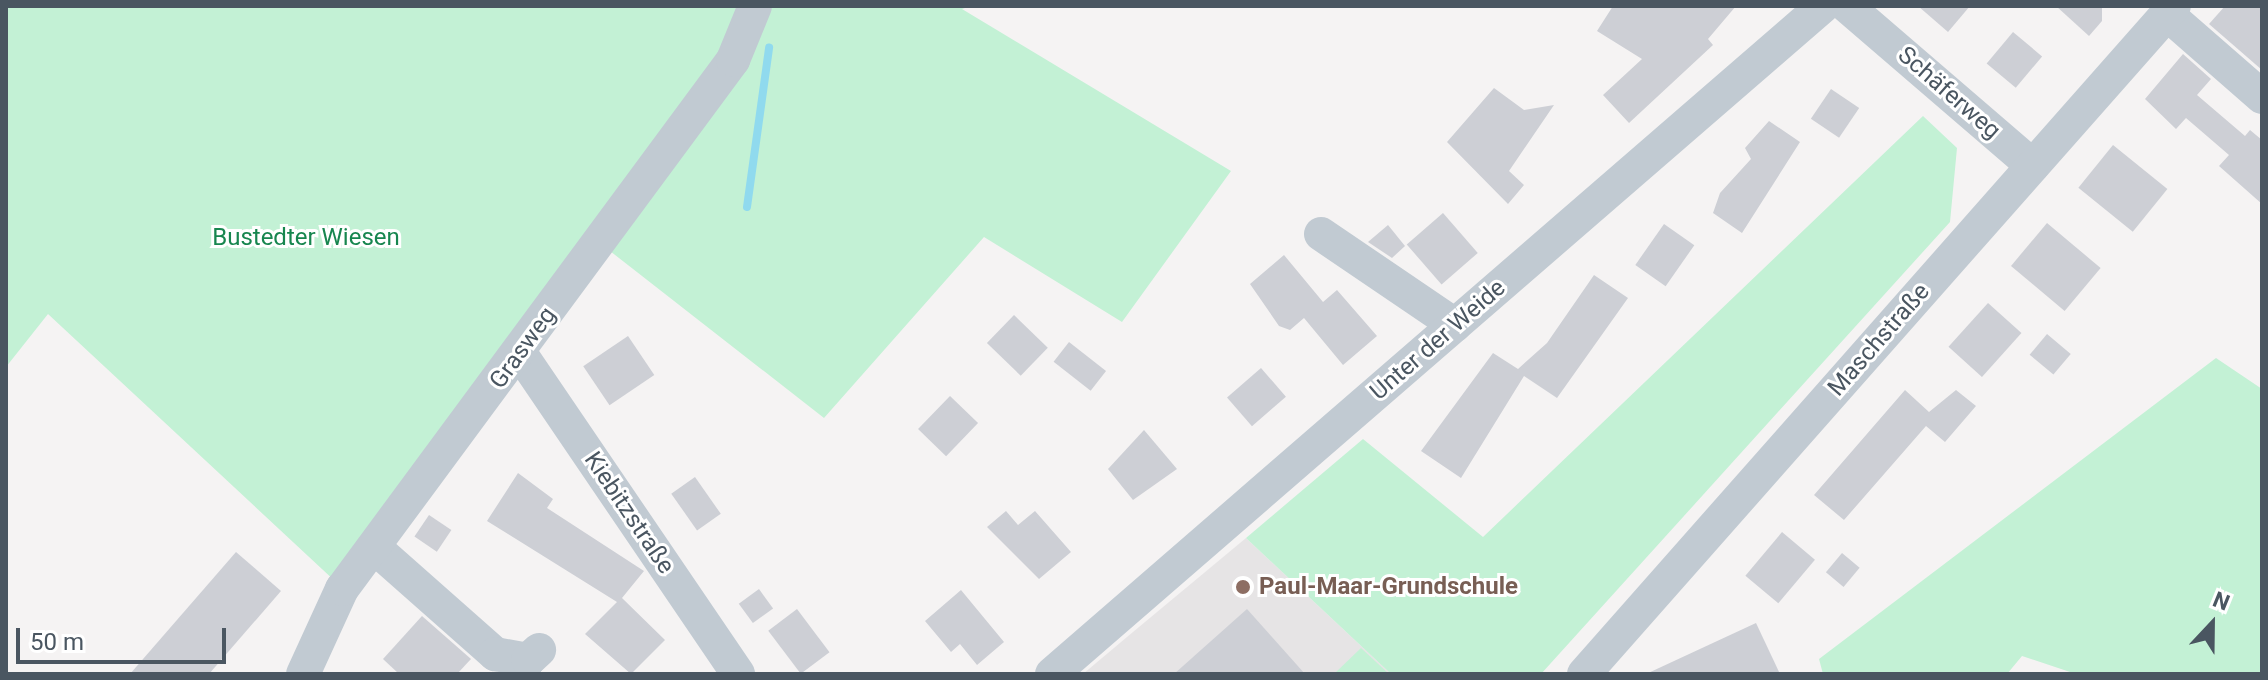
<!DOCTYPE html>
<html>
<head>
<meta charset="utf-8">
<style>
	body { margin:0 }
	#map { position:relative; width:2268px; height:680px; overflow:hidden; background:#f5f3f3; font-family:Roboto,sans-serif }
	div>[style] { position:absolute }
	.education>* { inset:0; background:#e6e4e5 }
	.green>* { inset:0; background:#c3f1d5 }
	.stream>* { height:8px; margin:-4px; padding:0 4px; transform-origin:4px; border-radius:4px; background:#90daee }
	.building>* { inset:0; background:#cdcfd5; transform-origin:0 0 }
	.minor>* { height:34px; margin:-17px; padding:0 17px; transform-origin:17px; border-radius:17px; background:#c1cad2 }
	.dots>* { width:22px; height:22px; translate:-50% -50%; box-sizing:border-box; border:4px solid #fff; border-radius:50% }
	span { translate:-50% -50%; white-space:nowrap; text-align:center; line-height:1.15; -webkit-text-stroke:6px #fff; paint-order:stroke }
	.street-label { font-size:24px; color:#4a5661 }
	.park-label { font-size:24px; color:#17864f }
	.education-label { font-size:24px; color:#785e54; font-weight:700 }
	.left { translate:0 -50%; text-align:left }
	.frame { position:absolute; inset:0; border:8px solid #4a5661; pointer-events:none }
	.north { position:absolute; left:2172px; top:584px; width:80px; height:80px; -webkit-text-stroke:6px #fff; paint-order:stroke; rotate:22deg; font-size:22px; font-weight:700; line-height:32px; text-align:center; color:#4a5661 }
	.north::after { content:''; display:block; margin:auto; width:28px; height:36px; background:#4a5661; clip-path:polygon(50% 0,100% 100%,50% 72%,0 100%) }
	.scale { position:absolute; left:16px; top:628px; width:210px; height:36px; box-sizing:border-box; border:4px solid #4a5661; border-top:0; padding-left:10px; font-size:24px; line-height:28px; white-space:nowrap; color:#4a5661; -webkit-text-stroke:6px #fff; paint-order:stroke }
</style>
</head>
<body>
<div id="map">
	<div class="education">
		<i style="clip-path:polygon(1246px 538px,1391px 674px,1083px 674px,1127px 637px)"></i>
	</div>
	<div class="green">
		<i style="clip-path:polygon(6px 6px,737px 6px,735px 36px,337px 583px,48px 314px,6px 367px)"></i>
		<i style="clip-path:polygon(763px 6px,971px 6px,962px 9px,1231px 171px,1122px 322px,984px 237px,824px 418px,610px 251px)"></i>
		<i style="clip-path:polygon(1923px 116px,1957px 148px,1950px 222px,1541px 674px,1391px 674px,1246px 538px,1363px 439px,1483px 537px)"></i>
		<i style="clip-path:polygon(2216px 358px,2262px 389px,2262px 674px,2076px 674px,2022px 656px,2007px 674px,1823px 674px,1819px 659px)"></i>
		<i style="clip-path:polygon(1361px 648px,1389px 674px,1334px 674px)"></i>
	</div>
	<div class="stream">
		<i style="left:747px;top:207px;width:161px;rotate:-82.1deg"></i>
	</div>
	<div class="building">
		<i style="clip-path:polygon(1613px 6px,1736px 6px,1708px 39px,1713px 45px,1629px 123px,1603px 95px,1642px 59px,1597px 31px)"></i>
		<i style="clip-path:polygon(1918px 6px,1970px 6px,1948px 32px)"></i>
		<i style="clip-path:polygon(2056px 6px,2102px 6px,2102px 21px,2089px 36px)"></i>
		<i style="clip-path:polygon(2225px 6px,2262px 6px,2262px 70px,2209px 24px)"></i>
		<i style="left:2013px;top:32px;width:38px;height:41px;rotate:40deg"></i>
		<i style="clip-path:polygon(2183px 54px,2211px 79px,2197px 95px,2245px 136px,2250px 130px,2262px 140px,2262px 204px,2219px 166px,2229px 155px,2186px 118px,2176px 129px,2145px 99px)"></i>
		<i style="clip-path:polygon(1494px 88px,1524px 110px,1554px 105px,1509px 171px,1524px 185px,1508px 204px,1447px 142px)"></i>
		<i style="left:1831px;top:89px;width:34px;height:36px;rotate:34deg"></i>
		<i style="clip-path:polygon(1769px 121px,1800px 142px,1742px 233px,1713px 213px,1720px 193px,1751px 159px,1745px 148px)"></i>
		<i style="left:2113px;top:145px;width:70px;height:55px;rotate:39deg"></i>
		<i style="left:1443px;top:213px;width:53px;height:48px;rotate:49deg"></i>
		<i style="left:2047px;top:223px;width:70px;height:56px;rotate:40deg"></i>
		<i style="left:1664px;top:224px;width:37px;height:50px;rotate:35deg"></i>
		<i style="clip-path:polygon(1388px 225px,1405px 246px,1392px 258px,1368px 242px)"></i>
		<i style="clip-path:polygon(1284px 255px,1323px 302px,1337px 290px,1377px 336px,1343px 365px,1304px 318px,1290px 330px,1279px 326px,1250px 284px)"></i>
		<i style="clip-path:polygon(1594px 275px,1628px 298px,1557px 398px,1524px 376px,1461px 478px,1421px 451px,1493px 353px,1518px 369px,1547px 343px)"></i>
		<i style="left:1988px;top:303px;width:45px;height:59px;rotate:42deg"></i>
		<i style="left:1014px;top:315px;width:47px;height:39px;rotate:44deg"></i>
		<i style="left:2047px;top:334px;width:31px;height:27px;rotate:40deg"></i>
		<i style="left:628px;top:336px;width:47px;height:54px;rotate:56deg"></i>
		<i style="left:1069px;top:342px;width:47px;height:25px;rotate:38deg"></i>
		<i style="left:1261px;top:368px;width:38px;height:45px;rotate:49deg"></i>
		<i style="clip-path:polygon(1905px 390px,1929px 412px,1956px 390px,1976px 406px,1945px 442px,1926px 426px,1844px 520px,1814px 495px)"></i>
		<i style="left:950px;top:396px;width:39px;height:46px;rotate:44deg"></i>
		<i style="clip-path:polygon(1144px 430px,1177px 469px,1133px 500px,1108px 469px)"></i>
		<i style="clip-path:polygon(518px 473px,553px 499px,547px 508px,644px 571px,622px 598px,665px 640px,631px 674px,585px 634px,617px 602px,487px 521px)"></i>
		<i style="left:695px;top:477px;width:45px;height:29px;rotate:55deg"></i>
		<i style="clip-path:polygon(1006px 511px,1018px 525px,1035px 511px,1071px 552px,1039px 579px,987px 527px)"></i>
		<i style="left:429px;top:515px;width:27px;height:26px;rotate:34deg"></i>
		<i style="left:1782px;top:532px;width:43px;height:57px;rotate:40deg"></i>
		<i style="clip-path:polygon(236px 552px,281px 591px,209px 674px,130px 674px)"></i>
		<i style="left:1842px;top:553px;width:23px;height:25px;rotate:40deg"></i>
		<i style="left:759px;top:589px;width:24px;height:25px;rotate:54deg"></i>
		<i style="clip-path:polygon(961px 590px,1004px 642px,977px 665px,960px 644px,951px 652px,925px 621px)"></i>
		<i style="left:797px;top:609px;width:54px;height:36px;rotate:53deg"></i>
		<i style="clip-path:polygon(1247px 609px,1305px 674px,1174px 674px)"></i>
		<i style="clip-path:polygon(422px 616px,471px 659px,457px 674px,399px 674px,383px 659px)"></i>
		<i style="clip-path:polygon(1756px 623px,1780px 674px,1646px 674px)"></i>
	</div>
	<div class="minor">
		<i style="left:1847px;top:6px;width:245px;rotate:40.7deg"></i>
		<i style="left:2167px;top:14px;width:126px;rotate:41.1deg"></i>
		<i style="left:1321px;top:234px;width:162px;rotate:34.2deg"></i>
		<i style="left:520px;top:353px;width:388px;rotate:55.8deg"></i>
		<i style="left:374px;top:547px;width:162px;rotate:41.5deg"></i>
		<i style="left:495px;top:654px;width:34px;rotate:10deg"></i>
		<i style="left:528px;top:660px;width:15px;rotate:-42deg"></i>
		<i style="left:303px;top:674px;width:94px;rotate:-65.4deg"></i>
		<i style="left:342px;top:589px;width:658px;rotate:-53.53deg"></i>
		<i style="left:733px;top:60px;width:58px;rotate:-67.8deg"></i>
		<i style="left:1052px;top:674px;width:1020px;rotate:-40.91deg"></i>
		<i style="left:1584px;top:674px;width:891px;rotate:-48.55deg"></i>
	</div>
	<div class="dots">
		<i style="left:1243px;top:587px;background:#8d6e63"></i>
	</div>
	<div class="street-label">
		<span style="left:1949px;top:93px;rotate:41deg">Schäferweg</span>
		<span style="left:1438px;top:340px;rotate:-41deg">Unter der Weide</span>
		<span style="left:1879px;top:340px;rotate:-49deg">Maschstraße</span>
		<span style="left:523px;top:348px;rotate:-54deg">Grasweg</span>
		<span style="left:629px;top:513px;rotate:56deg">Kiebitzstraße</span>
	</div>
	<div class="park-label">
		<span style="left:306px;top:238px">Bustedter Wiesen</span>
	</div>
	<div class="education-label">
		<span class="left" style="left:1259px;top:587px">Paul-Maar-Grundschule</span>
	</div>
	<div class="frame"></div>
	<div class="north">N</div>
	<div class="scale">50 m</div>
</div>
</body>
</html>
